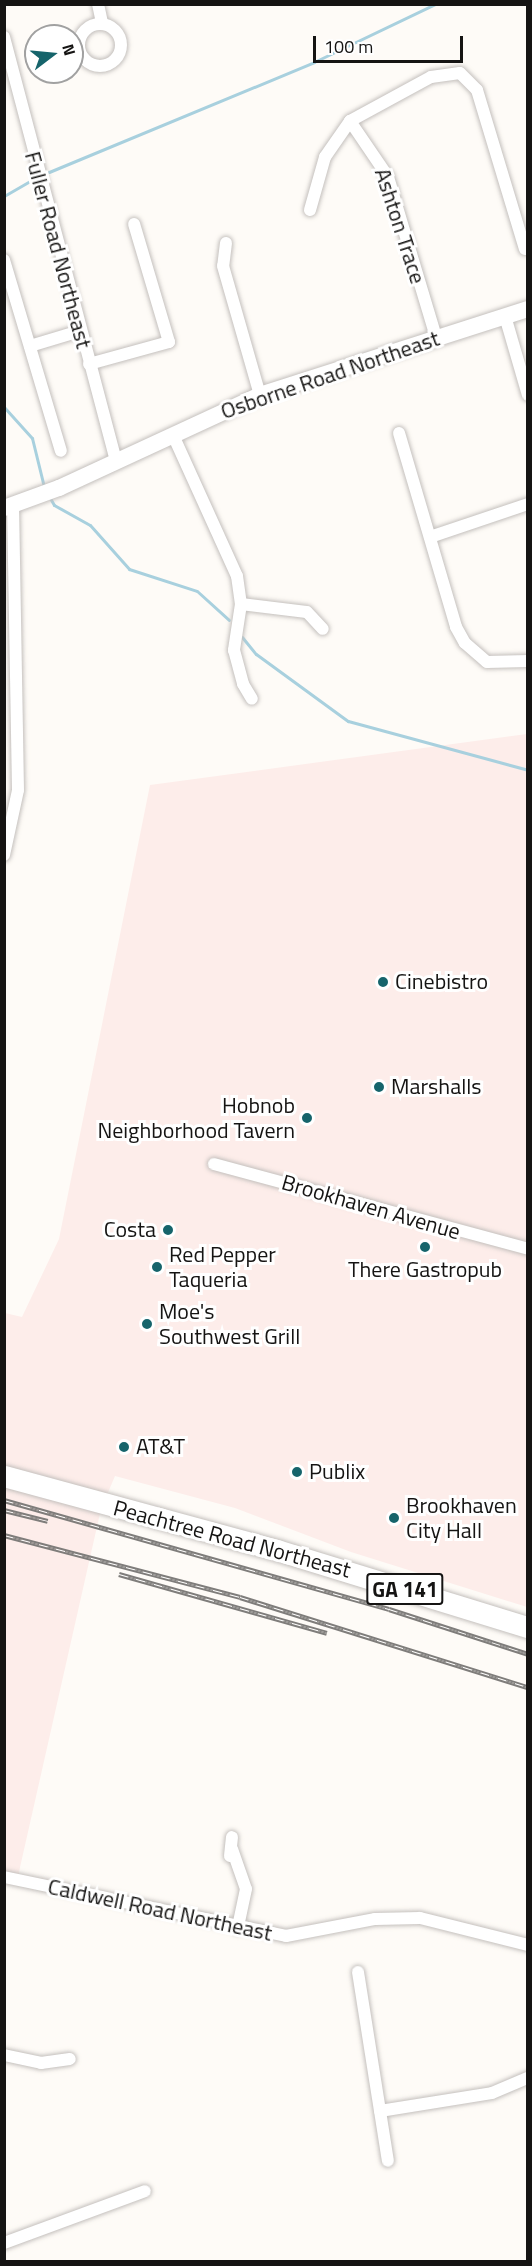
<!DOCTYPE html>
<html>
<head>
<meta charset="utf-8">
<style>
	body { margin:0 }
	#map { position:relative; width:532px; height:2266px; overflow:hidden; background:#fefbf7; font-family:"Titillium Web",sans-serif }
	div>[style] { position:absolute }
	.commercial>* { inset:0; background:#fdedea }
	.stream>* { height:3px; margin:-1.5px; padding:0 1.5px; transform-origin:1.5px; border-radius:1.5px; background:#a8d0de }
	.roads { filter:drop-shadow(0 0 2px #c4c0bd) drop-shadow(0 0 2px #c4c0bd) }
	.street>* { height:12px; margin:-6px; padding:0 6px; transform-origin:6px; border-radius:6px; background:#fff }
	.street>.ring { margin:-6px; padding:0; box-sizing:content-box; background:none; border:12px solid #fff; border-radius:50% }
	.secondary>* { height:16px; margin:-8px; padding:0 8px; transform-origin:8px; border-radius:8px; background:#fff }
	.highway>* { height:21px; margin:-10.5px; padding:0 10.5px; transform-origin:10.5px; border-radius:10.5px; background:#fff }
	.rail>* { height:5px; margin-top:-2.5px; transform-origin:0; background:repeating-linear-gradient(90deg,#fff 0 9px,#7f7d7b 0 18px); box-sizing:border-box; border-block:2px solid #7f7d7b }
	.dots>* { width:16px; height:16px; translate:-50% -50%; box-sizing:border-box; border:3px solid #fff; border-radius:50% }
	span { translate:-50% -50%; white-space:nowrap; text-align:center; line-height:1.15; -webkit-text-stroke:6px #fff; paint-order:stroke }
	.shield-label span { padding:2px 4px; background:#fff; border:2px solid; border-radius:4px; -webkit-text-stroke-width:0 }
	.shield-label { font-size:21px; color:#151413; font-weight:700 }
	.street-label { font-size:22px; color:#151413 }
	.poi-label { font-size:22px; color:#151413 }
	.left { translate:0 -50%; text-align:left }
	.right { translate:-100% -50%; text-align:right }
	.frame { position:absolute; inset:0; border:6px solid #151413; pointer-events:none }
	.north { position:absolute; left:24px; top:24px; width:60px; height:60px; box-sizing:border-box; background:#fff; border:2px solid #a1a1a1; border-radius:50%; rotate:74deg; font-size:16px; font-weight:700; line-height:24px; text-align:center; color:#151413 }
	.north::after { content:''; display:block; margin:auto; width:21px; height:27px; background:#16646b; clip-path:polygon(50% 0,100% 100%,50% 72%,0 100%) }
	.scale { position:absolute; left:313px; top:36px; width:150px; height:27px; box-sizing:border-box; border:3px solid #151413; border-top:0; padding-left:8px; font-size:18px; line-height:21px; white-space:nowrap; color:#151413; -webkit-text-stroke:4px #fff; paint-order:stroke }
</style>
</head>
<body>
<div id="map">
	<div class="commercial">
		<i style="clip-path:polygon(527px 734px,527px 1607px,351px 1552px,235px 1508px,115px 1476px,101px 1509px,16px 1885px,5px 1882px,5px 1313px,22px 1317px,59px 1239px,150px 785px)"></i>
	</div>
	<div class="stream">
		<i style="left:49px;top:172px;width:287px;rotate:-22.5deg"></i>
		<i style="left:314px;top:62px;width:134px;rotate:-25.6deg"></i>
		<i style="left:4px;top:196px;width:30px;rotate:-30deg"></i>
		<i style="left:4px;top:407px;width:42px;rotate:47.9deg"></i>
		<i style="left:32px;top:438px;width:50px;rotate:76.2deg"></i>
		<i style="left:50px;top:498px;width:8px;rotate:60deg"></i>
		<i style="left:54px;top:505px;width:41px;rotate:29.1deg"></i>
		<i style="left:90px;top:525px;width:59px;rotate:48.4deg"></i>
		<i style="left:129px;top:569px;width:71px;rotate:17.9deg"></i>
		<i style="left:197px;top:591px;width:43px;rotate:42.2deg"></i>
		<i style="left:242px;top:637px;width:22px;rotate:51deg"></i>
		<i style="left:256px;top:654px;width:114px;rotate:36.1deg"></i>
		<i style="left:348px;top:721px;width:187px;rotate:15.2deg"></i>
	</div>
	<div class="roads">
		<div class="street">
			<i style="left:98px;top:4px;width:19px;rotate:78deg"></i>
			<i class="ring" style="left:79px;top:24px;width:30px;height:30px"></i>
			<i style="left:4px;top:37px;width:440px;rotate:75.2deg"></i>
			<i style="left:350px;top:121px;width:68px;rotate:55.8deg"></i>
			<i style="left:388px;top:177px;width:167px;rotate:73.3deg"></i>
			<i style="left:310px;top:210px;width:55px;rotate:-74.2deg"></i>
			<i style="left:325px;top:157px;width:44px;rotate:-55.2deg"></i>
			<i style="left:350px;top:121px;width:92px;rotate:-28.5deg"></i>
			<i style="left:431px;top:77px;width:29px;rotate:-8deg"></i>
			<i style="left:460px;top:73px;width:24px;rotate:45deg"></i>
			<i style="left:477px;top:90px;width:166px;rotate:73.2deg"></i>
			<i style="left:226px;top:243px;width:23px;rotate:97deg"></i>
			<i style="left:223px;top:266px;width:134px;rotate:74deg"></i>
			<i style="left:4px;top:260px;width:199px;rotate:73.4deg"></i>
			<i style="left:505px;top:316px;width:82px;rotate:73.8deg"></i>
			<i style="left:30px;top:346px;width:52px;rotate:-16.7deg"></i>
			<i style="left:89px;top:364px;width:83px;rotate:-15.4deg"></i>
			<i style="left:169px;top:342px;width:123px;rotate:-106.5deg"></i>
			<i style="left:399px;top:433px;width:202px;rotate:73.6deg"></i>
			<i style="left:456px;top:627px;width:18px;rotate:61deg"></i>
			<i style="left:465px;top:643px;width:29px;rotate:41deg"></i>
			<i style="left:487px;top:662px;width:41px;rotate:-1.4deg"></i>
			<i style="left:173px;top:435px;width:155px;rotate:65.6deg"></i>
			<i style="left:237px;top:576px;width:28px;rotate:82deg"></i>
			<i style="left:241px;top:604px;width:47px;rotate:98.7deg"></i>
			<i style="left:234px;top:650px;width:35px;rotate:75deg"></i>
			<i style="left:243px;top:684px;width:17px;rotate:59deg"></i>
			<i style="left:430px;top:537px;width:103px;rotate:-18.6deg"></i>
			<i style="left:241px;top:604px;width:66px;rotate:6.9deg"></i>
			<i style="left:307px;top:612px;width:23px;rotate:47deg"></i>
			<i style="left:4px;top:855px;width:66px;rotate:-77.8deg"></i>
			<i style="left:18px;top:790px;width:285px;rotate:-91deg"></i>
			<i style="left:214px;top:1164px;width:325px;rotate:15.1deg"></i>
			<i style="left:232px;top:1849px;width:42px;rotate:70.7deg"></i>
			<i style="left:246px;top:1889px;width:40px;rotate:102deg"></i>
			<i style="left:230px;top:1856px;width:19px;rotate:-84deg"></i>
			<i style="left:4px;top:1877px;width:288px;rotate:11.8deg"></i>
			<i style="left:286px;top:1936px;width:91px;rotate:-10.8deg"></i>
			<i style="left:375px;top:1919px;width:45px;rotate:-1.3deg"></i>
			<i style="left:420px;top:1918px;width:111px;rotate:14deg"></i>
			<i style="left:358px;top:1972px;width:191px;rotate:81deg"></i>
			<i style="left:4px;top:2055px;width:38px;rotate:12deg"></i>
			<i style="left:41px;top:2063px;width:29px;rotate:-8deg"></i>
			<i style="left:380px;top:2111px;width:113px;rotate:-9.1deg"></i>
			<i style="left:492px;top:2093px;width:39px;rotate:-23deg"></i>
			<i style="left:4px;top:2243px;width:150px;rotate:-20.2deg"></i>
		</div>
		<div class="secondary">
			<i style="left:4px;top:508px;width:59px;rotate:-20deg"></i>
			<i style="left:59px;top:488px;width:221px;rotate:-24.8deg"></i>
			<i style="left:260px;top:395px;width:281px;rotate:-17.8deg"></i>
		</div>
		<div class="highway">
			<i style="left:4px;top:1476px;width:283px;rotate:15.2deg"></i>
			<i style="left:277px;top:1550px;width:263px;rotate:17.1deg"></i>
		</div>
	</div>
	<div class="rail">
		<i style="left:4px;top:1500px;width:400px;rotate:15.8deg"></i>
		<i style="left:389px;top:1609px;width:146px;rotate:17.9deg"></i>
		<i style="left:4px;top:1510px;width:45px;rotate:14deg"></i>
		<i style="left:4px;top:1535px;width:244px;rotate:14.7deg"></i>
		<i style="left:240px;top:1597px;width:302px;rotate:17.4deg"></i>
		<i style="left:119px;top:1574px;width:216px;rotate:15.8deg"></i>
	</div>
	<div class="dots">
		<i style="left:383px;top:982px;background:#16646b"></i>
		<i style="left:379px;top:1087px;background:#16646b"></i>
		<i style="left:307px;top:1118px;background:#16646b"></i>
		<i style="left:168px;top:1230px;background:#16646b"></i>
		<i style="left:425px;top:1247px;background:#16646b"></i>
		<i style="left:157px;top:1267px;background:#16646b"></i>
		<i style="left:147px;top:1324px;background:#16646b"></i>
		<i style="left:124px;top:1447px;background:#16646b"></i>
		<i style="left:297px;top:1472px;background:#16646b"></i>
		<i style="left:394px;top:1518px;background:#16646b"></i>
	</div>
	<div class="shield-label">
		<span style="left:405px;top:1589px">GA 141</span>
	</div>
	<div class="street-label">
		<span style="left:400px;top:226px;rotate:72deg">Ashton Trace</span>
		<span style="left:58px;top:250px;rotate:75deg">Fuller Road Northeast</span>
		<span style="left:330px;top:375px;rotate:-19deg">Osborne Road Northeast</span>
		<span style="left:371px;top:1207px;rotate:16deg">Brookhaven Avenue</span>
		<span style="left:232px;top:1539px;rotate:15deg">Peachtree Road Northeast</span>
		<span style="left:160px;top:1910px;rotate:12deg">Caldwell Road Northeast</span>
	</div>
	<div class="poi-label">
		<span class="left" style="left:395px;top:982px">Cinebistro</span>
		<span class="left" style="left:391px;top:1087px">Marshalls</span>
		<span class="right" style="left:295px;top:1118px">Hobnob<br>Neighborhood Tavern</span>
		<span class="right" style="left:156px;top:1230px">Costa</span>
		<span class="left" style="left:169px;top:1267px">Red Pepper<br>Taqueria</span>
		<span style="left:425px;top:1270px">There Gastropub</span>
		<span class="left" style="left:159px;top:1324px">Moe's<br>Southwest Grill</span>
		<span class="left" style="left:136px;top:1447px">AT&amp;T</span>
		<span class="left" style="left:309px;top:1472px">Publix</span>
		<span class="left" style="left:406px;top:1518px">Brookhaven<br>City Hall</span>
	</div>
	<div class="frame"></div>
	<div class="north">N</div>
	<div class="scale">100 m</div>
</div>
</body>
</html>
